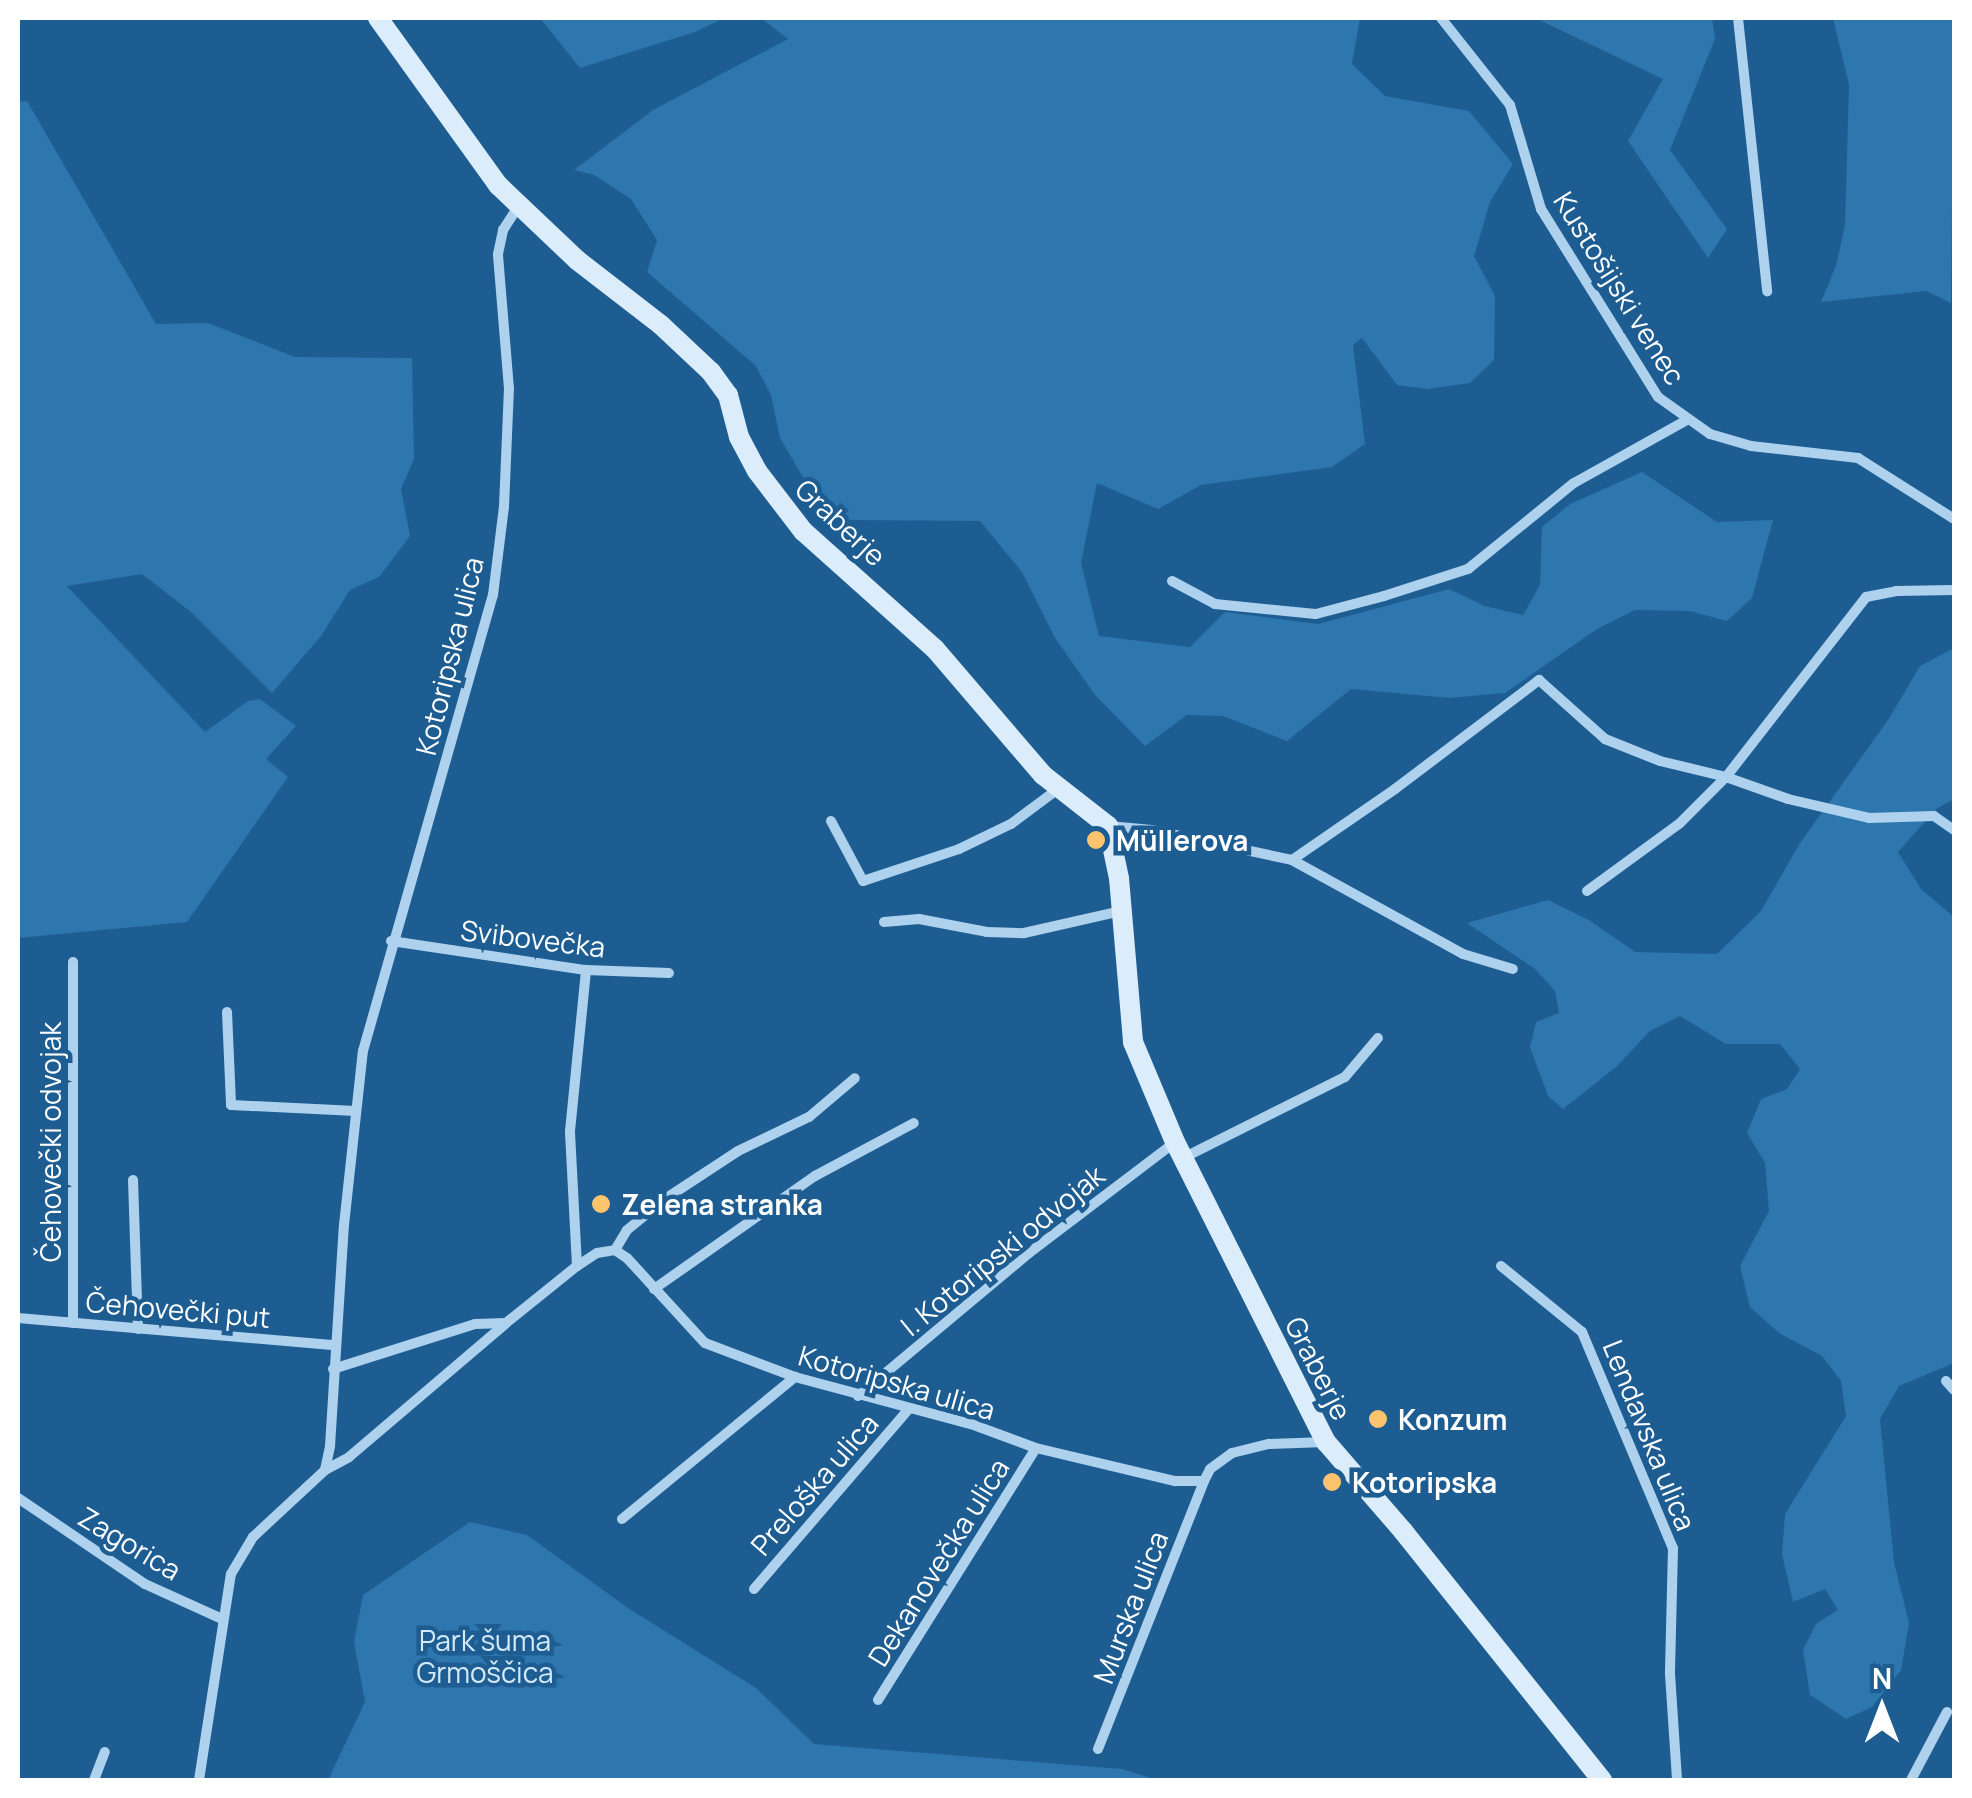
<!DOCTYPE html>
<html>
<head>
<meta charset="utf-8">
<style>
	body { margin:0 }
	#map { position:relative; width:1972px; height:1798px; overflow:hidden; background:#1d5d92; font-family:Manrope,sans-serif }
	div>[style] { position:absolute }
	.green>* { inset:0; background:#2e76ae }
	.street>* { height:10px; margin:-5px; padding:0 5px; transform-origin:5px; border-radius:5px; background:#aed2ee }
	.secondary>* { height:20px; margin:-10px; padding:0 10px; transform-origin:10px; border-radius:10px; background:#dbecfa }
	.dots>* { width:28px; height:28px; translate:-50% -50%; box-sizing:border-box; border:5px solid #1d5d92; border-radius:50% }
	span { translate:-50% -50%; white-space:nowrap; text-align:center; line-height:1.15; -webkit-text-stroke:9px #1d5d92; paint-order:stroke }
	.street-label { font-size:28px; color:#fff }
	.poi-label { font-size:28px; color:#fff; font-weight:700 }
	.left { translate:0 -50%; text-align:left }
	.park-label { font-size:28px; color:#d4eafa }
	.frame { position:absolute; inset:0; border:20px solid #fff; pointer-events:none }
	.north { position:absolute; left:1832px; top:1658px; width:100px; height:100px; -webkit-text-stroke:8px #1d5d92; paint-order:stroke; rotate:0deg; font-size:28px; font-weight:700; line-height:40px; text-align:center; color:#fff }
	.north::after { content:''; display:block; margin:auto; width:35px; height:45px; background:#fff; clip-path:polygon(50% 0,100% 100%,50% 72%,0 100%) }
</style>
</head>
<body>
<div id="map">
	<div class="green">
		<i style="clip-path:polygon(540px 18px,724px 18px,695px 32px,580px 68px)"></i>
		<i style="clip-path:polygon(761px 18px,1360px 18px,1352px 64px,1385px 96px,1469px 111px,1513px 164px,1490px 202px,1474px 256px,1495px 296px,1494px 360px,1470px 383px,1428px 389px,1397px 385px,1362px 338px,1353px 345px,1365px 444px,1332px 467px,1201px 485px,1158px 509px,1097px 483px,1081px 563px,1099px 636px,1190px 647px,1225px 612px,1318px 624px,1449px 589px,1485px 606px,1523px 615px,1540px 585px,1542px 527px,1570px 504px,1642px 472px,1717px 522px,1773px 520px,1752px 598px,1727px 621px,1690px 611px,1635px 610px,1597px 629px,1505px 693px,1449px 698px,1351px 689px,1287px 741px,1223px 716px,1187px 715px,1145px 746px,1095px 695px,1055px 638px,1022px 572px,980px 521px,841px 520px,804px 479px,780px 438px,771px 395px,756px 366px,647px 272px,657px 240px,631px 199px,594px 175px,574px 170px,653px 110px,788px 39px)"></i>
		<i style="clip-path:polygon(1535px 18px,1712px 18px,1715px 39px,1670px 150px,1727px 229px,1708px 258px,1628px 141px,1663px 79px)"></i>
		<i style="clip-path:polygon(1820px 18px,1954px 18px,1951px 303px,1926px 291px,1821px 302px,1836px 266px,1845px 225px,1849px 85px,1833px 18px)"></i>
		<i style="clip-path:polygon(27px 101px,156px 324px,208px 323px,295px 357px,412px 358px,414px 459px,401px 489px,410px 536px,379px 577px,350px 590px,321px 636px,272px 693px,191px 612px,142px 574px,67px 586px,205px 732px,248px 701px,260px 699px,296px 726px,266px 759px,288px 777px,187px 922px,18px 938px,18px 102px)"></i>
		<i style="clip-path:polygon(1954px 648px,1954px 799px,1936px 809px,1898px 852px,1921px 889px,1954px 917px,1954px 1363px,1899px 1386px,1880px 1419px,1894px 1562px,1909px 1623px,1901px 1670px,1872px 1707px,1846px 1719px,1810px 1695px,1803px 1650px,1816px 1624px,1838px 1610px,1825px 1589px,1793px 1602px,1782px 1554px,1785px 1514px,1846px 1416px,1841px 1381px,1822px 1356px,1779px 1333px,1750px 1307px,1740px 1266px,1769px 1211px,1765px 1163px,1747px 1133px,1761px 1099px,1787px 1089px,1800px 1069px,1780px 1044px,1726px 1044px,1680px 1016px,1650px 1031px,1616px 1067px,1563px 1109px,1548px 1096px,1530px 1047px,1536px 1022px,1559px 1013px,1555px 991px,1535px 969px,1467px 923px,1548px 900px,1589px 920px,1635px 952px,1717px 954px,1761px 911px,1800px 843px,1888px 720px,1920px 666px)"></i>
		<i style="clip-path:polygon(470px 1522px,527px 1535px,628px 1608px,756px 1688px,814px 1744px,1122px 1769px,1157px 1780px,328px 1780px,365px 1702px,354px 1642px,363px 1595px)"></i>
	</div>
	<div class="street">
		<i style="left:1441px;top:18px;width:111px;rotate:51.6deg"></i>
		<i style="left:1510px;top:105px;width:109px;rotate:73.4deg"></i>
		<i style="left:1541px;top:209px;width:221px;rotate:58.1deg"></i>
		<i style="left:1658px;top:397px;width:64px;rotate:35.4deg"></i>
		<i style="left:1710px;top:434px;width:43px;rotate:16.3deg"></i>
		<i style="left:1751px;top:446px;width:108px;rotate:6.4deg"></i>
		<i style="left:1858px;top:458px;width:114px;rotate:32.4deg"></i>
		<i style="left:1738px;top:18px;width:275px;rotate:83.9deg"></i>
		<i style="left:1172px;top:581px;width:49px;rotate:28.1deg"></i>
		<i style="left:1215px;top:604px;width:101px;rotate:5.7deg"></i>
		<i style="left:1316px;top:614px;width:70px;rotate:-14.8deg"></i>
		<i style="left:1384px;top:596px;width:88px;rotate:-17.8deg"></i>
		<i style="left:1468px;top:569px;width:136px;rotate:-39.1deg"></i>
		<i style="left:1574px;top:483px;width:127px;rotate:-29.2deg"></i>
		<i style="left:831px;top:821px;width:68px;rotate:61.9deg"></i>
		<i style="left:863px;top:881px;width:101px;rotate:-18.4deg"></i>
		<i style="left:959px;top:849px;width:58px;rotate:-25.7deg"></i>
		<i style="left:1011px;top:824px;width:59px;rotate:-36.7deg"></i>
		<i style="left:1109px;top:826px;width:43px;rotate:5.3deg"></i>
		<i style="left:1152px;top:830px;width:143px;rotate:12.1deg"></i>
		<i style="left:1292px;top:860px;width:195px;rotate:28.8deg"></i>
		<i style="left:1463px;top:954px;width:52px;rotate:16.7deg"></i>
		<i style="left:1292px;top:860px;width:125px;rotate:-34.6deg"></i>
		<i style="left:1395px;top:789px;width:181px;rotate:-37.1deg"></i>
		<i style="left:1539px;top:680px;width:89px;rotate:41.8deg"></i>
		<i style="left:1605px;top:739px;width:59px;rotate:21.8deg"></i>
		<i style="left:1660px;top:761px;width:68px;rotate:13.6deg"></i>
		<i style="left:1726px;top:777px;width:228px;rotate:-52.1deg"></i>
		<i style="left:1866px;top:597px;width:31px;rotate:-11deg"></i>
		<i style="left:1896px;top:591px;width:58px;rotate:-1deg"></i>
		<i style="left:1587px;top:891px;width:114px;rotate:-36.1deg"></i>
		<i style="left:1679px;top:824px;width:66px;rotate:-45deg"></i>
		<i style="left:1726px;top:777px;width:66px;rotate:19.5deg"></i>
		<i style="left:1788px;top:799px;width:83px;rotate:13.2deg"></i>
		<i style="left:1869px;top:818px;width:65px;rotate:-1.8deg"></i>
		<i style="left:1934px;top:816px;width:24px;rotate:35deg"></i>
		<i style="left:884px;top:922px;width:35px;rotate:-5deg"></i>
		<i style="left:919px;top:919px;width:69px;rotate:10.8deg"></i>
		<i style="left:987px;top:932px;width:37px;rotate:2deg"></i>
		<i style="left:1024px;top:933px;width:99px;rotate:-12.8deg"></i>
		<i style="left:391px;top:941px;width:197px;rotate:8.5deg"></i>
		<i style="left:586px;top:970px;width:83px;rotate:2.1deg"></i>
		<i style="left:73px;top:962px;width:361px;rotate:90deg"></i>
		<i style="left:227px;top:1012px;width:93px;rotate:87.5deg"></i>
		<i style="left:231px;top:1105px;width:125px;rotate:2.7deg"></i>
		<i style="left:1183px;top:1158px;width:181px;rotate:-26.6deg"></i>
		<i style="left:1345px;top:1077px;width:51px;rotate:-49.8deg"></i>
		<i style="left:133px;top:1180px;width:149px;rotate:88.1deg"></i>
		<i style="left:615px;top:1250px;width:23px;rotate:-59deg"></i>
		<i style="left:627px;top:1230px;width:49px;rotate:-39.2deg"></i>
		<i style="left:665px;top:1199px;width:87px;rotate:-33.3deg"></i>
		<i style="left:738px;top:1151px;width:79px;rotate:-25.6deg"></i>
		<i style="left:809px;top:1117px;width:60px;rotate:-40.3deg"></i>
		<i style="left:577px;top:1266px;width:135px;rotate:-93deg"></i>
		<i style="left:570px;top:1131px;width:162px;rotate:-84.3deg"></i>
		<i style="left:1501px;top:1266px;width:104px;rotate:39.2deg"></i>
		<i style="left:1582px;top:1332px;width:234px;rotate:67.2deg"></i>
		<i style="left:1673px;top:1548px;width:126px;rotate:91.4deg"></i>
		<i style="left:1670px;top:1674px;width:106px;rotate:86.2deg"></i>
		<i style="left:654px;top:1289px;width:197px;rotate:-35.1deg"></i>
		<i style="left:815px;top:1176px;width:112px;rotate:-28.2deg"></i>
		<i style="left:18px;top:1318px;width:318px;rotate:4.9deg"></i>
		<i style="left:333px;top:1369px;width:149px;rotate:-17.6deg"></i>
		<i style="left:475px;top:1324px;width:31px;rotate:-2deg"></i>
		<i style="left:506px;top:1323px;width:91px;rotate:-38.8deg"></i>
		<i style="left:577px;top:1266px;width:24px;rotate:-33deg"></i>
		<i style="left:597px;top:1253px;width:18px;rotate:-9deg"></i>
		<i style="left:615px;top:1250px;width:14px;rotate:34deg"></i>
		<i style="left:627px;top:1258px;width:115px;rotate:47.5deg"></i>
		<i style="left:705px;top:1343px;width:96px;rotate:20.7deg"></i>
		<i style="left:795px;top:1377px;width:182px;rotate:15deg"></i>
		<i style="left:971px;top:1424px;width:69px;rotate:20.3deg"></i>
		<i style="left:1036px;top:1448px;width:143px;rotate:13.4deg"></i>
		<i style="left:1175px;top:1481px;width:29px"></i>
		<i style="left:1204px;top:1481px;width:13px;rotate:-63deg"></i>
		<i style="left:1210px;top:1469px;width:27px;rotate:-36deg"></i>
		<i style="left:1232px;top:1453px;width:38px;rotate:-14deg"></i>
		<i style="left:1269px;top:1444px;width:56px;rotate:-2deg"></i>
		<i style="left:1946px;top:1381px;width:12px;rotate:48deg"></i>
		<i style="left:858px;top:1396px;width:223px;rotate:-39.9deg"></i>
		<i style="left:1029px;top:1253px;width:183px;rotate:-37.2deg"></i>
		<i style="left:325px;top:1470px;width:25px;rotate:-78deg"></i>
		<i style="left:330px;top:1446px;width:221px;rotate:-86.4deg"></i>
		<i style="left:344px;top:1225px;width:175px;rotate:-83.8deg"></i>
		<i style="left:363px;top:1051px;width:474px;rotate:-74.1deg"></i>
		<i style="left:493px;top:595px;width:89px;rotate:-82.9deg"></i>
		<i style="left:504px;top:507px;width:118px;rotate:-87.6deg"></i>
		<i style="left:509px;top:389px;width:135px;rotate:-94.7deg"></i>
		<i style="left:498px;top:254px;width:25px;rotate:-78deg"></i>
		<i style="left:503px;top:230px;width:27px;rotate:-57deg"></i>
		<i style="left:18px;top:1498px;width:153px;rotate:34.1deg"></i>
		<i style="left:145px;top:1584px;width:85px;rotate:24.4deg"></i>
		<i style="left:622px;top:1519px;width:224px;rotate:-39.4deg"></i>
		<i style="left:754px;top:1589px;width:238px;rotate:-49.3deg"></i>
		<i style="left:878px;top:1700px;width:297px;rotate:-57.9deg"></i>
		<i style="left:1098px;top:1749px;width:288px;rotate:-68.4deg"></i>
		<i style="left:94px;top:1780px;width:30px;rotate:-69deg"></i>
		<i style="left:199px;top:1780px;width:208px;rotate:-81.2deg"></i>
		<i style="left:231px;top:1574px;width:43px;rotate:-59.3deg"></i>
		<i style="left:253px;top:1537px;width:98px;rotate:-42.9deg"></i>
		<i style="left:325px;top:1470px;width:27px;rotate:-28deg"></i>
		<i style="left:349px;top:1457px;width:205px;rotate:-40.4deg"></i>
		<i style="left:1911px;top:1780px;width:77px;rotate:-62.1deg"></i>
	</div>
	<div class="secondary">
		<i style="left:378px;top:18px;width:206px;rotate:54.3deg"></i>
		<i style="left:498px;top:185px;width:109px;rotate:43.5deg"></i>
		<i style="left:577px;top:260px;width:106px;rotate:37.7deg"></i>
		<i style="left:661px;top:325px;width:69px;rotate:43.2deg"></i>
		<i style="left:711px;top:372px;width:29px;rotate:54deg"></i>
		<i style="left:728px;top:395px;width:43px;rotate:75.3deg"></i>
		<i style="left:739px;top:437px;width:38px;rotate:62deg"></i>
		<i style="left:757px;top:471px;width:76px;rotate:52.5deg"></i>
		<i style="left:803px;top:531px;width:177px;rotate:41.8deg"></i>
		<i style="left:935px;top:649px;width:166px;rotate:49.4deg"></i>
		<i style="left:1043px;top:775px;width:83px;rotate:38.1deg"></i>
		<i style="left:1108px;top:826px;width:53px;rotate:78.1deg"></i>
		<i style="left:1119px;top:878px;width:165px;rotate:85.1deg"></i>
		<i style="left:1133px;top:1042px;width:108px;rotate:67.2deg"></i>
		<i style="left:1175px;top:1142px;width:336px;rotate:63.3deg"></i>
		<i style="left:1326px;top:1442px;width:118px;rotate:49.1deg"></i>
		<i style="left:1403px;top:1531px;width:319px;rotate:51.4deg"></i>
	</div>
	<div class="dots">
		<i style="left:1096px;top:840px;background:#fdc46d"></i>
		<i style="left:601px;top:1204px;background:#fdc46d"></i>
		<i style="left:1378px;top:1419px;background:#fdc46d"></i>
		<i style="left:1332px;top:1482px;background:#fdc46d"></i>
	</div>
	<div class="street-label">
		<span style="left:1620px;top:288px;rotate:58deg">Kustošijski venec</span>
		<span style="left:841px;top:522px;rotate:43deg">Graberje</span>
		<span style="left:449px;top:656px;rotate:-76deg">Kotoripska ulica</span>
		<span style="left:533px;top:938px;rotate:7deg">Svibovečka</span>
		<span style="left:50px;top:1142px;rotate:-90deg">Čehovečki odvojak</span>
		<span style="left:1002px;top:1250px;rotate:-39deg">I. Kotoripski odvojak</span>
		<span style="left:178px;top:1309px;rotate:5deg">Čehovečki put</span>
		<span style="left:1319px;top:1368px;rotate:63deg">Graberje</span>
		<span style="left:897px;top:1382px;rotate:16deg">Kotoripska ulica</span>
		<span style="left:1650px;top:1435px;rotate:68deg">Lendavska ulica</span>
		<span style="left:814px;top:1484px;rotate:-49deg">Preloška ulica</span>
		<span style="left:130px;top:1543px;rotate:31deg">Zagorica</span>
		<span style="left:938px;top:1562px;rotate:-58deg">Dekanovečka ulica</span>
		<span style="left:1130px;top:1607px;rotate:-69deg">Murska ulica</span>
	</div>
	<div class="poi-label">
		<span class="left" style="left:1116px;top:840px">Müllerova</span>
		<span class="left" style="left:621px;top:1204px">Zelena stranka</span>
		<span class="left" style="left:1398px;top:1419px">Konzum</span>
		<span class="left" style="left:1352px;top:1482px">Kotoripska</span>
	</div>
	<div class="park-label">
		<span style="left:485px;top:1656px">Park šuma<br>Grmoščica</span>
	</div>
	<div class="frame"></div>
	<div class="north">N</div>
</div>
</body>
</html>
